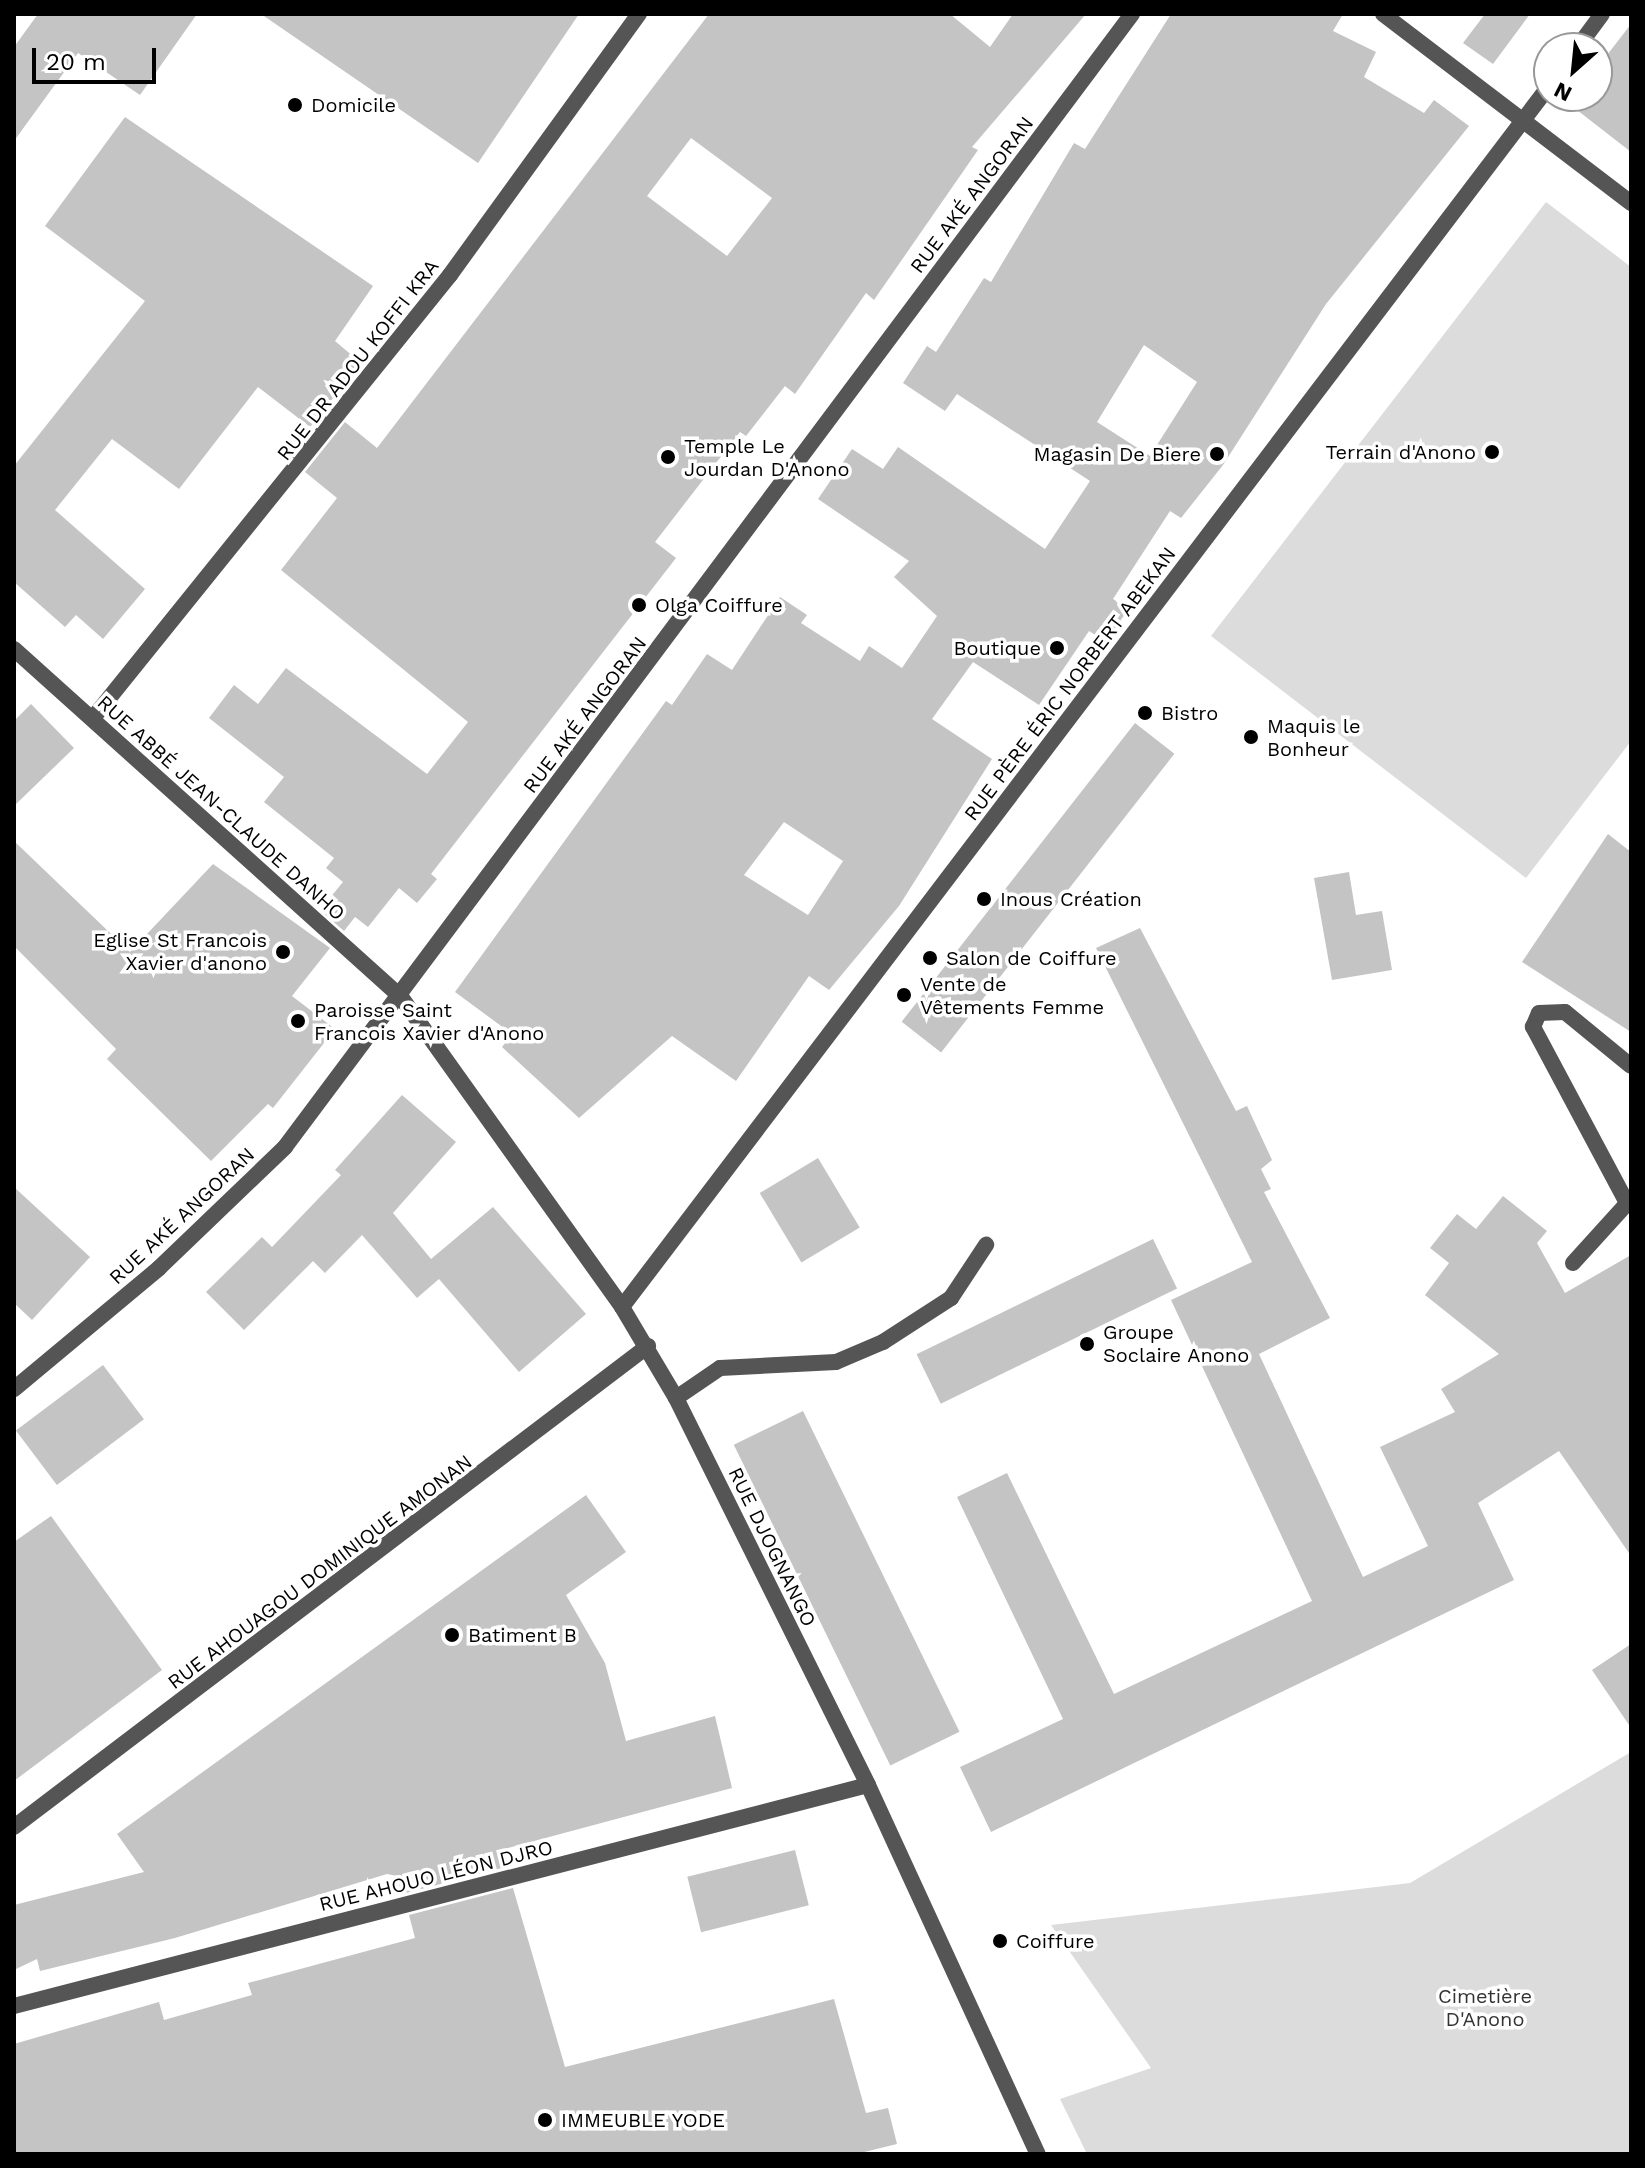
<!DOCTYPE html>
<html>
<head>
<meta charset="utf-8">
<style>
	body { margin:0 }
	#map { position:relative; width:1645px; height:2168px; overflow:hidden; background:#fff; font-family:"Work Sans",sans-serif }
	div>[style] { position:absolute }
	.green>* { inset:0; background:#dcdcdc }
	.building>* { inset:0; background:#c4c4c4; transform-origin:0 0 }
	.lane>* { height:16px; margin:-8px; padding:0 8px; transform-origin:8px; border-radius:8px; background:#555 }
	.street>* { height:16px; margin:-8px; padding:0 8px; transform-origin:8px; border-radius:8px; background:#555 }
	.dots>* { width:22px; height:22px; translate:-50% -50%; box-sizing:border-box; border:4px solid #fff; border-radius:50% }
	span { translate:-50% -50%; white-space:nowrap; text-align:center; line-height:1.15; -webkit-text-stroke:7px #fff; paint-order:stroke }
	.poi-label { font-size:20px; color:#000 }
	.left { translate:0 -50%; text-align:left }
	.right { translate:-100% -50%; text-align:right }
	.street-label { font-size:20px; color:#000 }
	.park-label { font-size:20px; color:#333 }
	.frame { position:absolute; inset:0; border:16px solid #000; pointer-events:none }
	.north { position:absolute; left:1533px; top:32px; width:80px; height:80px; box-sizing:border-box; background:#fff; border:2px solid #999; border-radius:50%; rotate:207deg; font-size:22px; font-weight:700; line-height:32px; text-align:center; color:#000 }
	.north::after { content:''; display:block; margin:auto; width:28px; height:36px; background:#000; clip-path:polygon(50% 0,100% 100%,50% 72%,0 100%) }
	.scale { position:absolute; left:32px; top:48px; width:124px; height:36px; box-sizing:border-box; border:4px solid #000; border-top:0; padding-left:10px; font-size:24px; line-height:28px; white-space:nowrap; color:#000; -webkit-text-stroke:6px #fff; paint-order:stroke }
</style>
</head>
<body>
<div id="map">
	<div class="green">
		<i style="clip-path:polygon(1546px 202px,1631px 267px,1631px 741px,1526px 878px,1211px 636px)"></i>
		<i style="clip-path:polygon(1631px 1752px,1631px 2154px,1087px 2154px,1060px 2099px,1151px 2068px,1051px 1925px,1410px 1883px)"></i>
	</div>
	<div class="building">
		<i style="clip-path:polygon(38px 14px,197px 14px,140px 95px,78px 53px,14px 141px,14px 47px)"></i>
		<i style="clip-path:polygon(261px 14px,579px 14px,478px 163px)"></i>
		<i style="clip-path:polygon(evenodd,709px 14px,950px 14px,990px 47px,1013px 14px,1086px 14px,972px 147px,978px 150px,874px 300px,866px 293px,795px 394px,785px 386px,746px 436px,740px 432px,655px 542px,676px 558px,431px 874px,437px 879px,417px 903px,399px 888px,368px 927px,355px 917px,344px 931px,320px 910px,343px 882px,326px 868px,334px 858px,264px 802px,284px 777px,209px 718px,234px 685px,258px 704px,286px 668px,427px 774px,468px 722px,281px 570px,337px 498px,305px 472px,345px 422px,377px 448px,709px 14px,691px 138px,772px 198px,727px 256px,647px 196px,691px 138px)"></i>
		<i style="clip-path:polygon(evenodd,1171px 14px,1343px 14px,1333px 31px,1376px 52px,1364px 77px,1424px 113px,1434px 100px,1469px 126px,1326px 304px,1223px 465px,1181px 518px,1170px 511px,1113px 599px,1129px 608px,1106px 642px,1089px 631px,1039px 705px,973px 662px,932px 719px,992px 759px,899px 906px,829px 990px,809px 976px,736px 1081px,672px 1036px,579px 1118px,502px 1047px,512px 1034px,455px 992px,666px 701px,672px 705px,707px 654px,732px 670px,780px 597px,807px 615px,801px 623px,860px 661px,869px 646px,902px 668px,937px 616px,894px 577px,909px 561px,818px 499px,852px 449px,883px 469px,898px 447px,1045px 549px,1090px 481px,957px 394px,945px 411px,903px 383px,927px 346px,936px 352px,984px 278px,991px 282px,1074px 143px,1085px 149px,1171px 14px,1144px 345px,1197px 382px,1150px 456px,1097px 422px,1144px 345px,1171px 14px,784px 822px,843px 861px,808px 915px,744px 875px,784px 822px)"></i>
		<i style="clip-path:polygon(1485px 14px,1530px 14px,1493px 64px,1463px 43px)"></i>
		<i style="clip-path:polygon(1631px 24px,1631px 152px,1559px 96px,1597px 96px,1597px 68px)"></i>
		<i style="clip-path:polygon(125px 117px,373px 286px,335px 341px,361px 363px,310px 427px,258px 387px,179px 489px,112px 439px,55px 510px,145px 589px,103px 639px,76px 615px,65px 627px,14px 582px,14px 466px,145px 301px,45px 226px)"></i>
		<i style="clip-path:polygon(31px 704px,74px 748px,14px 806px,14px 721px)"></i>
		<i style="left:1135px;top:723px;width:50px;height:379px;rotate:38deg"></i>
		<i style="clip-path:polygon(1608px 834px,1631px 852px,1631px 1032px,1522px 962px)"></i>
		<i style="clip-path:polygon(14px 841px,130px 952px,213px 864px,330px 948px,292px 996px,335px 1029px,273px 1108px,268px 1104px,211px 1161px,107px 1059px,116px 1049px,14px 946px)"></i>
		<i style="clip-path:polygon(1349px 872px,1356px 915px,1382px 911px,1392px 970px,1332px 980px,1314px 878px)"></i>
		<i style="clip-path:polygon(1140px 928px,1236px 1111px,1247px 1106px,1272px 1160px,1261px 1169px,1271px 1189px,1264px 1192px,1330px 1318px,1259px 1354px,1363px 1577px,1428px 1546px,1380px 1447px,1455px 1412px,1441px 1389px,1499px 1354px,1425px 1295px,1449px 1263px,1430px 1248px,1457px 1214px,1476px 1229px,1503px 1196px,1547px 1231px,1537px 1243px,1565px 1293px,1631px 1255px,1631px 1556px,1559px 1451px,1478px 1503px,1514px 1580px,991px 1832px,960px 1767px,1063px 1719px,957px 1497px,1007px 1473px,1114px 1694px,1312px 1601px,1171px 1300px,1252px 1262px,1096px 948px)"></i>
		<i style="clip-path:polygon(402px 1095px,456px 1142px,393px 1213px,431px 1259px,493px 1207px,586px 1314px,519px 1372px,439px 1279px,417px 1298px,362px 1235px,325px 1273px,313px 1261px,244px 1330px,206px 1292px,262px 1237px,272px 1247px,341px 1175px,335px 1170px)"></i>
		<i style="left:818px;top:1158px;width:81px;height:68px;rotate:59deg"></i>
		<i style="clip-path:polygon(14px 1187px,90px 1257px,32px 1320px,14px 1303px)"></i>
		<i style="left:1153px;top:1239px;width:55px;height:263px;rotate:64deg"></i>
		<i style="left:103px;top:1365px;width:68px;height:109px;rotate:53deg"></i>
		<i style="left:803px;top:1411px;width:357px;height:77px;rotate:64deg"></i>
		<i style="clip-path:polygon(586px 1495px,626px 1552px,566px 1595px,605px 1663px,626px 1741px,715px 1716px,732px 1788px,501px 1850px,506px 1867px,402px 1894px,397px 1876px,387px 1874px,175px 1938px,40px 1971px,37px 1959px,14px 1970px,14px 1905px,144px 1872px,117px 1834px)"></i>
		<i style="clip-path:polygon(51px 1516px,162px 1670px,14px 1781px,14px 1542px)"></i>
		<i style="clip-path:polygon(1631px 1644px,1631px 1728px,1592px 1670px)"></i>
		<i style="left:795px;top:1850px;width:57px;height:111px;rotate:76deg"></i>
		<i style="clip-path:polygon(513px 1888px,565px 2067px,834px 1999px,866px 2113px,888px 2108px,897px 2144px,856px 2154px,14px 2154px,14px 2044px,159px 2002px,164px 2020px,252px 1995px,248px 1983px,415px 1938px,409px 1915px)"></i>
	</div>
	<div class="lane">
		<i style="left:676px;top:1398px;width:53px;rotate:-34.3deg"></i>
		<i style="left:720px;top:1368px;width:116px;rotate:-3deg"></i>
		<i style="left:836px;top:1362px;width:51px;rotate:-23.1deg"></i>
		<i style="left:883px;top:1342px;width:81px;rotate:-32.9deg"></i>
		<i style="left:951px;top:1298px;width:64px;rotate:-56.6deg"></i>
	</div>
	<div class="street">
		<i style="left:1383px;top:14px;width:312px;rotate:37.3deg"></i>
		<i style="left:1577px;top:48px;width:42px;rotate:-53.7deg"></i>
		<i style="left:14px;top:649px;width:520px;rotate:41.96deg"></i>
		<i style="left:401px;top:997px;width:381px;rotate:54.5deg"></i>
		<i style="left:622px;top:1307px;width:106px;rotate:59.3deg"></i>
		<i style="left:676px;top:1398px;width:432px;rotate:63.6deg"></i>
		<i style="left:868px;top:1785px;width:406px;rotate:65.3deg"></i>
		<i style="left:93px;top:718px;width:569px;rotate:-51.14deg"></i>
		<i style="left:450px;top:275px;width:322px;rotate:-54.1deg"></i>
		<i style="left:1627px;top:1203px;width:200px;rotate:-118.1deg"></i>
		<i style="left:1533px;top:1027px;width:15px;rotate:-67deg"></i>
		<i style="left:1539px;top:1013px;width:26px;rotate:-2deg"></i>
		<i style="left:1565px;top:1012px;width:85px;rotate:39.3deg"></i>
		<i style="left:1573px;top:1263px;width:86px;rotate:-47.8deg"></i>
		<i style="left:622px;top:1307px;width:1533px;rotate:-52.79deg"></i>
		<i style="left:14px;top:1389px;width:189px;rotate:-39.8deg"></i>
		<i style="left:159px;top:1268px;width:175px;rotate:-43.8deg"></i>
		<i style="left:285px;top:1147px;width:1415px;rotate:-53.22deg"></i>
		<i style="left:14px;top:1827px;width:796px;rotate:-37.19deg"></i>
		<i style="left:14px;top:2006px;width:882px;rotate:-14.51deg"></i>
	</div>
	<div class="dots">
		<i style="left:295px;top:105px;background:#000"></i>
		<i style="left:1492px;top:452px;background:#000"></i>
		<i style="left:1217px;top:454px;background:#000"></i>
		<i style="left:668px;top:457px;background:#000"></i>
		<i style="left:639px;top:605px;background:#000"></i>
		<i style="left:1057px;top:648px;background:#000"></i>
		<i style="left:1145px;top:713px;background:#000"></i>
		<i style="left:1251px;top:737px;background:#000"></i>
		<i style="left:984px;top:899px;background:#000"></i>
		<i style="left:283px;top:952px;background:#000"></i>
		<i style="left:930px;top:958px;background:#000"></i>
		<i style="left:904px;top:995px;background:#000"></i>
		<i style="left:298px;top:1021px;background:#000"></i>
		<i style="left:1087px;top:1344px;background:#000"></i>
		<i style="left:452px;top:1635px;background:#000"></i>
		<i style="left:1000px;top:1941px;background:#000"></i>
		<i style="left:545px;top:2120px;background:#000"></i>
	</div>
	<div class="poi-label">
		<span class="left" style="left:311px;top:105px">Domicile</span>
		<span class="left" style="left:684px;top:458px">Temple Le<br>Jourdan D'Anono</span>
		<span class="right" style="left:1476px;top:452px">Terrain d'Anono</span>
		<span class="right" style="left:1201px;top:454px">Magasin De Biere</span>
		<span class="left" style="left:655px;top:605px">Olga Coiffure</span>
		<span class="right" style="left:1041px;top:648px">Boutique</span>
		<span class="left" style="left:1161px;top:713px">Bistro</span>
		<span class="left" style="left:1267px;top:738px">Maquis le<br>Bonheur</span>
		<span class="left" style="left:1000px;top:899px">Inous Création</span>
		<span class="right" style="left:267px;top:952px">Eglise St Francois<br>Xavier d'anono</span>
		<span class="left" style="left:946px;top:958px">Salon de Coiffure</span>
		<span class="left" style="left:920px;top:996px">Vente de<br>Vêtements Femme</span>
		<span class="left" style="left:314px;top:1022px">Paroisse Saint<br>Francois Xavier d'Anono</span>
		<span class="left" style="left:1103px;top:1344px">Groupe<br>Soclaire Anono</span>
		<span class="left" style="left:468px;top:1635px">Batiment B</span>
		<span class="left" style="left:1016px;top:1941px">Coiffure</span>
		<span class="left" style="left:561px;top:2120px">IMMEUBLE YODE</span>
	</div>
	<div class="street-label">
		<span style="left:972px;top:195px;rotate:-53deg">RUE AKÉ ANGORAN</span>
		<span style="left:358px;top:360px;rotate:-52deg">RUE DR ADOU KOFFI KRA</span>
		<span style="left:1070px;top:684px;rotate:-53deg">RUE PÈRE ÉRIC NORBERT ABEKAN</span>
		<span style="left:585px;top:715px;rotate:-53deg">RUE AKÉ ANGORAN</span>
		<span style="left:221px;top:808px;rotate:42deg">RUE ABBÉ JEAN-CLAUDE DANHO</span>
		<span style="left:182px;top:1216px;rotate:-43deg">RUE AKÉ ANGORAN</span>
		<span style="left:772px;top:1547px;rotate:64deg">RUE DJOGNANGO</span>
		<span style="left:320px;top:1572px;rotate:-37deg">RUE AHOUAGOU DOMINIQUE AMONAN</span>
		<span style="left:436px;top:1876px;rotate:-14deg">RUE AHOUO LÉON DJRO</span>
	</div>
	<div class="park-label">
		<span style="left:1485px;top:2008px">Cimetière<br>D'Anono</span>
	</div>
	<div class="frame"></div>
	<div class="north">N</div>
	<div class="scale">20 m</div>
</div>
</body>
</html>
